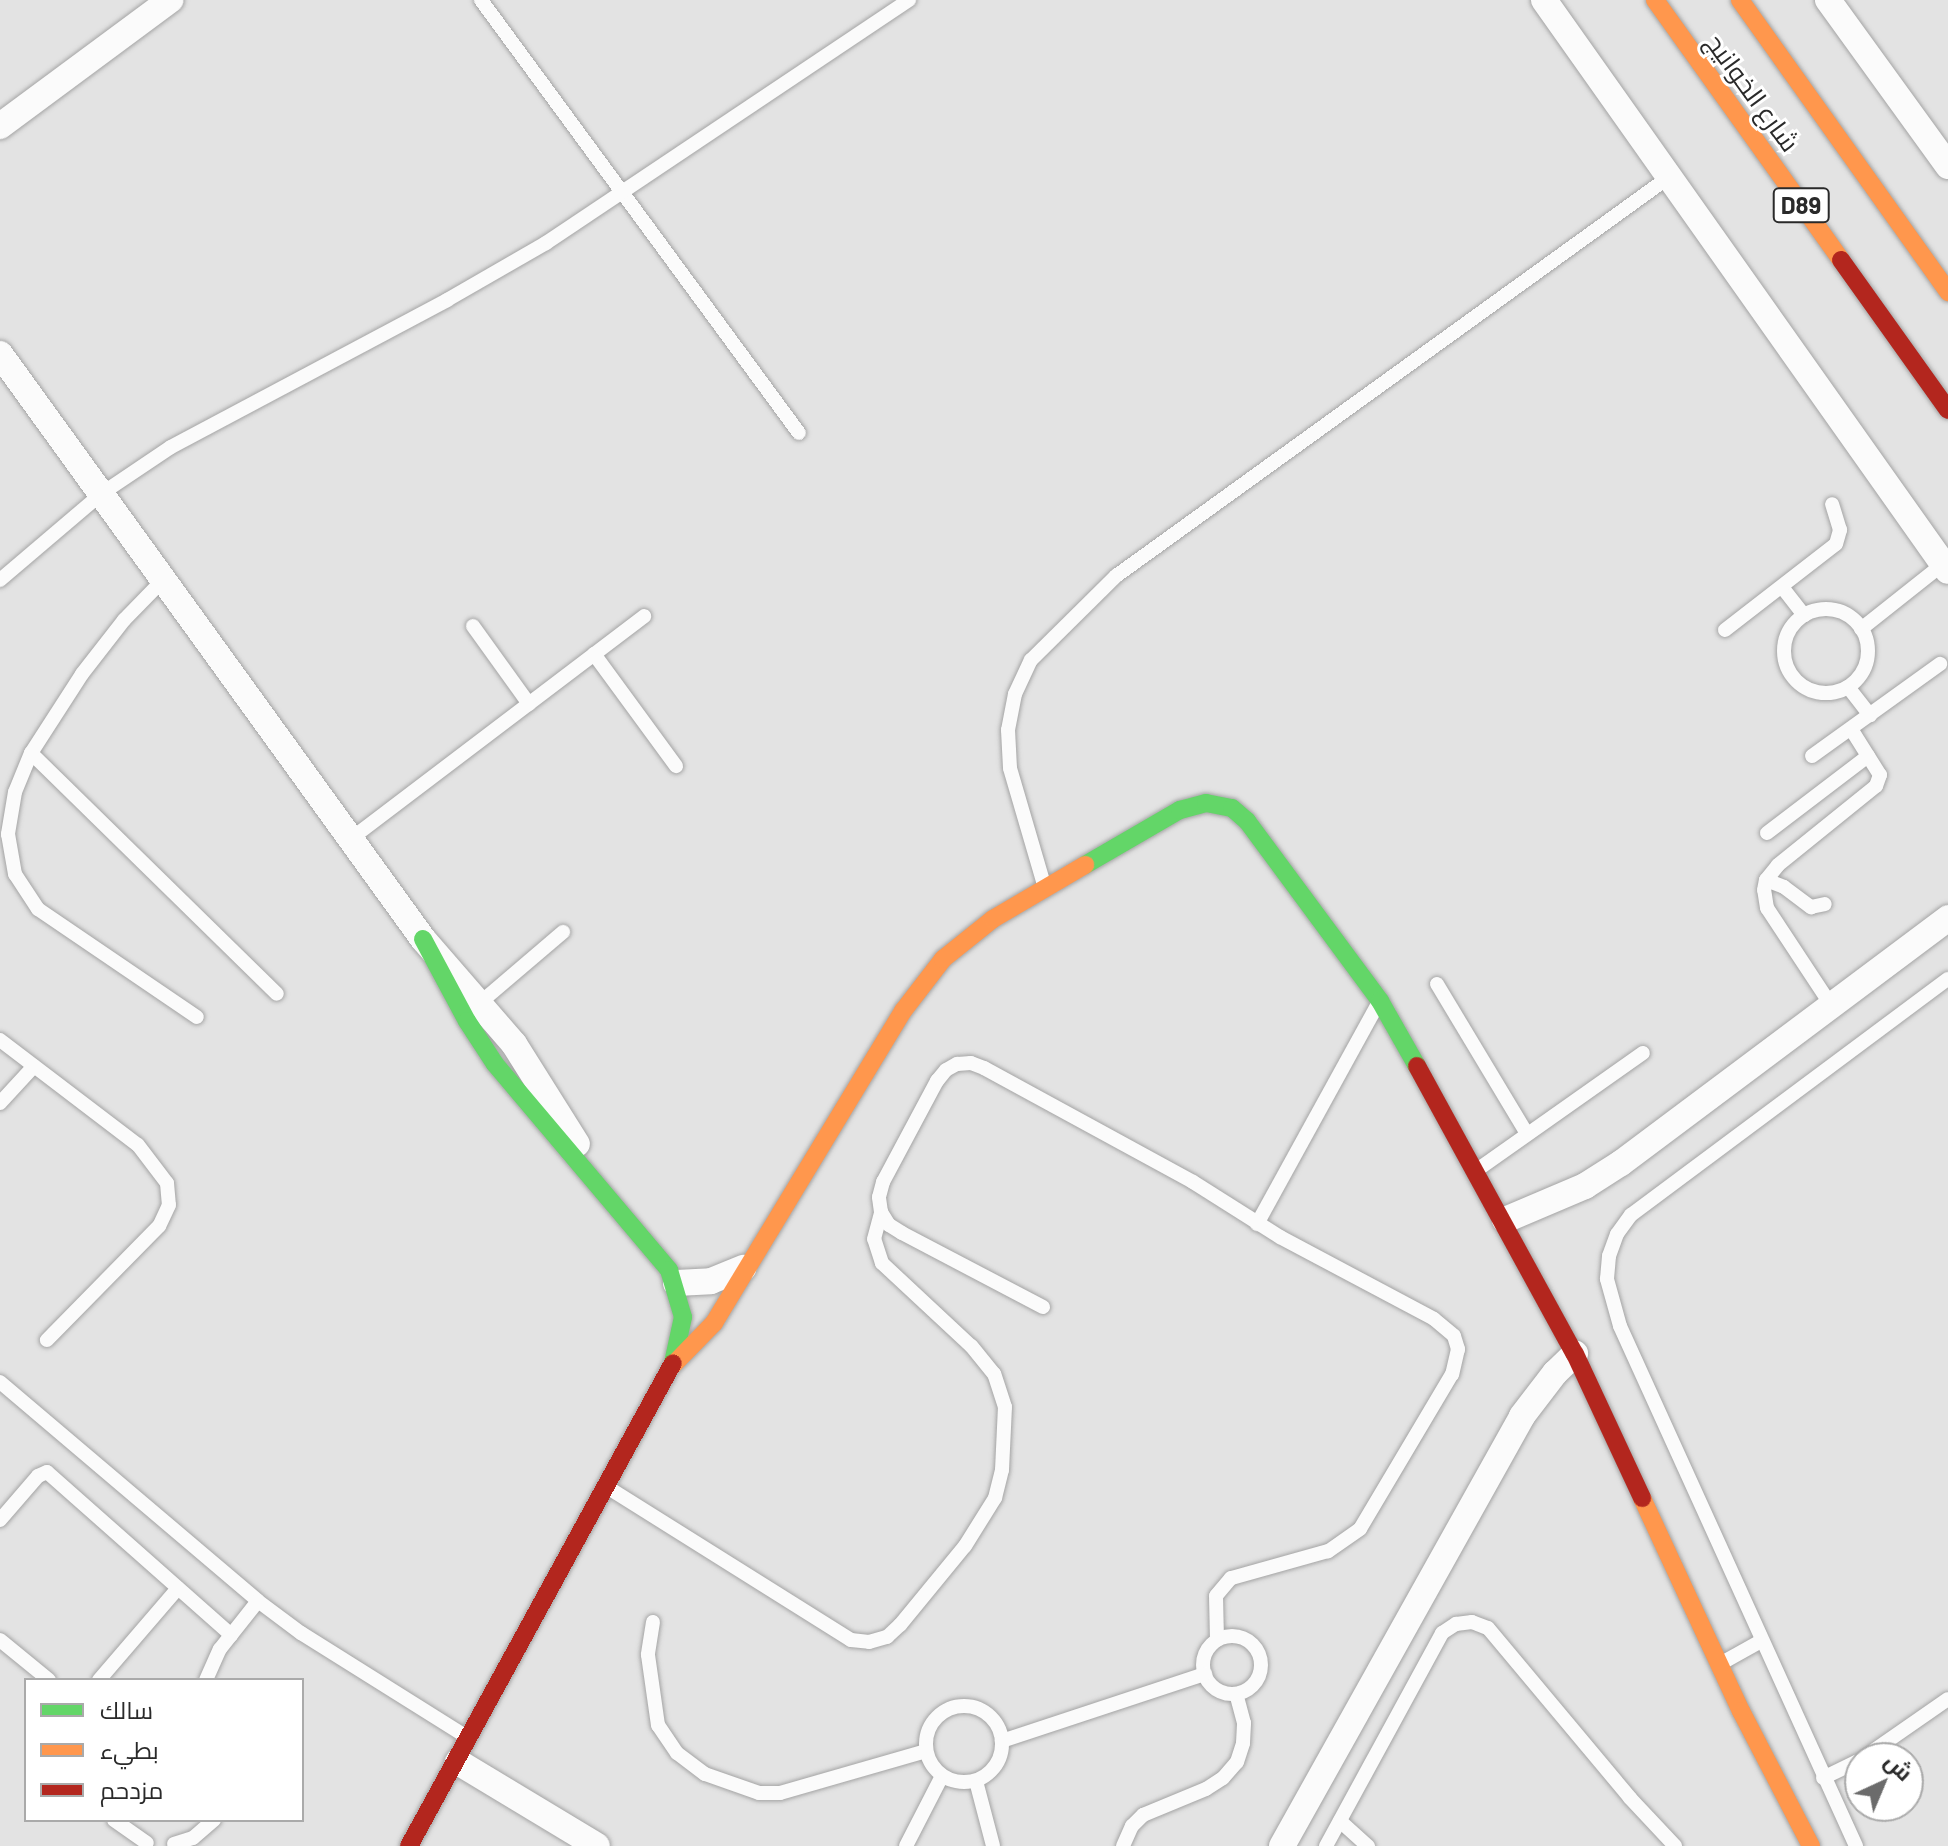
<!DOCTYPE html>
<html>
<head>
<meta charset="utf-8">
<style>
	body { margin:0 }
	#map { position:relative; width:1948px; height:1846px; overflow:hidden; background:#e3e3e3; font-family:Barlow,Cairo,sans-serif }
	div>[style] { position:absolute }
	.roads { filter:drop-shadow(0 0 2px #a4a4a4) drop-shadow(0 0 2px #a4a4a4) }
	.lane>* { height:14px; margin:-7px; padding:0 7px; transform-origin:7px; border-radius:7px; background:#fbfbfb }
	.lane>.ring { margin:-7px; padding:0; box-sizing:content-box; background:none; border:14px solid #fbfbfb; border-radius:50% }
	.street>* { height:26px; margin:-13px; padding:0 13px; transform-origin:13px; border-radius:13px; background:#fbfbfb }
	.fast>* { height:18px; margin:-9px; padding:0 9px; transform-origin:9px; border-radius:9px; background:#63d668 }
	.slow>* { height:18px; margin:-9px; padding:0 9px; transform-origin:9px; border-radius:9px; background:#ff974d }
	.jam>* { height:18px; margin:-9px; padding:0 9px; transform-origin:9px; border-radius:9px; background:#b3261e }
	span { translate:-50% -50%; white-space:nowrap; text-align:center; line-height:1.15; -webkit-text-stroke:6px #fff; paint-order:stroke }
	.shield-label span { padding:2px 6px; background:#fff; border:2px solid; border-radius:6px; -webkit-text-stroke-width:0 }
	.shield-label { font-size:24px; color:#2a2a2a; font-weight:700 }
	.street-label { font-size:26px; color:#2a2a2a }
	.legend { position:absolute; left:24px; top:1678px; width:280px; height:144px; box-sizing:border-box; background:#fff; border:2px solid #aaa; margin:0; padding:10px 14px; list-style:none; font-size:24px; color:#2a2a2a }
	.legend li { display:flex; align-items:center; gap:16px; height:40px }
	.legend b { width:40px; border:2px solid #aaa }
	.north { position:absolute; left:1844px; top:1742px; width:80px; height:80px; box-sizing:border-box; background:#fff; border:2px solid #aaa; border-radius:50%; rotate:44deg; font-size:22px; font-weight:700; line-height:32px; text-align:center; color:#2a2a2a }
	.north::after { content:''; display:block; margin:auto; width:28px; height:36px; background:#6b6b6b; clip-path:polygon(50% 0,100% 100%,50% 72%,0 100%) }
</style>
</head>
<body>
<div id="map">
	<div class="roads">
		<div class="lane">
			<i style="left:481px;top:0;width:537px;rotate:53.71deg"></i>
			<i style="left:0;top:580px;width:133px;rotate:-40.4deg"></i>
			<i style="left:101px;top:494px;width:84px;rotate:-33.9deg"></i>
			<i style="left:171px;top:447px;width:313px;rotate:-28deg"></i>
			<i style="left:447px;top:300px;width:114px;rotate:-29.9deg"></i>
			<i style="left:546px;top:243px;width:437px;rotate:-33.8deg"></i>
			<i style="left:163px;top:580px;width:56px;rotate:134.3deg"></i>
			<i style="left:124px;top:620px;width:68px;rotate:127.9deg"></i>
			<i style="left:82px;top:674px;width:94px;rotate:122.8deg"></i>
			<i style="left:31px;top:753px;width:42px;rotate:112.3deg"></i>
			<i style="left:15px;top:792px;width:43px;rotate:99.5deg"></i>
			<i style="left:8px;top:834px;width:41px;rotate:80.1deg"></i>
			<i style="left:15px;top:874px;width:42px;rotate:56.7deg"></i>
			<i style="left:38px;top:909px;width:192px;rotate:34.2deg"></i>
			<i style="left:1782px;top:587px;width:36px;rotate:52deg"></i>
			<i class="ring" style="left:1784px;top:609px;width:70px;height:70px"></i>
			<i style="left:473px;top:626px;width:96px;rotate:54.3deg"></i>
			<i style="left:1861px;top:629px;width:105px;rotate:-38.4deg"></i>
			<i style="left:1725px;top:630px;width:140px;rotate:-37.8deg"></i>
			<i style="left:1836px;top:544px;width:15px;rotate:-74deg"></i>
			<i style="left:1840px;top:530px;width:27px;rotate:-107deg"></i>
			<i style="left:594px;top:654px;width:139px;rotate:53.8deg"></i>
			<i style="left:1848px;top:687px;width:36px;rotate:52deg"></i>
			<i style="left:31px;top:753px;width:344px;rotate:44.4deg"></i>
			<i style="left:1812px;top:756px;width:158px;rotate:-35.7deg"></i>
			<i style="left:1767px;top:833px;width:127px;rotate:-37.3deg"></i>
			<i style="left:352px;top:838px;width:367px;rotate:-37.2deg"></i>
			<i style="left:1766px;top:880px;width:19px;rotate:21deg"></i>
			<i style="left:1784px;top:887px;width:34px;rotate:37deg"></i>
			<i style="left:1811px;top:907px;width:14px;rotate:-12deg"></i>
			<i style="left:1045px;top:888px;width:125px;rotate:-106.3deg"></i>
			<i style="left:1010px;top:768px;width:38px;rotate:-93deg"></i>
			<i style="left:1008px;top:730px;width:37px;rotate:-79deg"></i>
			<i style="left:1015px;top:694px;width:38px;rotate:-65deg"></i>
			<i style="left:1031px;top:660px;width:120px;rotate:-44.7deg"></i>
			<i style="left:1116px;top:576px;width:682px;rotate:-35.81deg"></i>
			<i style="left:1437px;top:984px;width:175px;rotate:59deg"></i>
			<i style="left:481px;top:1002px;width:108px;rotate:-40.5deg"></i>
			<i style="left:1831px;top:1005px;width:116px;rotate:-123.4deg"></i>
			<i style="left:1767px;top:908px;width:18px;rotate:-99deg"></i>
			<i style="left:1764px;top:890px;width:10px;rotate:-79deg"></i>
			<i style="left:1766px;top:880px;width:19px;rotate:-51deg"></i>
			<i style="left:1778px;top:865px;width:126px;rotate:-38.9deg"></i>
			<i style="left:1876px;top:786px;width:12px;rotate:-70deg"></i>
			<i style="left:1880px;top:775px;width:54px;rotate:-122.2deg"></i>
			<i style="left:0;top:1040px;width:173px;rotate:37.3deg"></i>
			<i style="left:138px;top:1145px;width:48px;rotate:52.7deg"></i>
			<i style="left:167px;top:1183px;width:22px;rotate:85deg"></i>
			<i style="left:169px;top:1205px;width:23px;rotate:115deg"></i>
			<i style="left:159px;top:1226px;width:160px;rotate:134.5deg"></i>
			<i style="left:0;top:1103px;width:50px;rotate:-47.4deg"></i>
			<i style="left:1477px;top:1170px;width:203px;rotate:-35.2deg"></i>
			<i style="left:1257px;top:1224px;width:251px;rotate:-61.2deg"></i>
			<i style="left:1043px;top:1307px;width:159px;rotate:-152.3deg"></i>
			<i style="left:902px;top:1233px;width:15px;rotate:-148deg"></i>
			<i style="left:889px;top:1225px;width:15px;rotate:-122deg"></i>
			<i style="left:881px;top:1212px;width:15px;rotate:-98deg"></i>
			<i style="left:879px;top:1197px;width:16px;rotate:-75deg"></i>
			<i style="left:883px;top:1182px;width:115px;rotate:-61.9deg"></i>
			<i style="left:937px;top:1081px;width:14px;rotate:-51deg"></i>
			<i style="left:946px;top:1070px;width:13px;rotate:-29deg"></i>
			<i style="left:957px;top:1064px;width:14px;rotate:-4deg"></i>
			<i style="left:971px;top:1063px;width:14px;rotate:21deg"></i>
			<i style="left:984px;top:1068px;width:238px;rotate:28.6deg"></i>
			<i style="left:1193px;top:1182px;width:103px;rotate:32.3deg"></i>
			<i style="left:1280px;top:1237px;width:174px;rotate:28deg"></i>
			<i style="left:1434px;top:1319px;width:26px;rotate:40deg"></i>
			<i style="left:1454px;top:1336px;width:14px;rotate:73deg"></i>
			<i style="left:1458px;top:1349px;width:26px;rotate:103deg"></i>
			<i style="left:1452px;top:1374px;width:180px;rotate:120.7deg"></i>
			<i style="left:1360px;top:1529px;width:39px;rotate:145deg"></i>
			<i style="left:1328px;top:1551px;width:101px;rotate:164.4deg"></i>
			<i style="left:1231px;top:1578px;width:23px;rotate:130deg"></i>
			<i style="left:1216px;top:1596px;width:44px;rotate:88.7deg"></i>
			<i style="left:0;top:1382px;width:338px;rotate:40.3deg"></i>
			<i style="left:258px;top:1601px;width:54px;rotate:36.7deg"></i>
			<i style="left:301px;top:1633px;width:196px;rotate:32.1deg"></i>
			<i style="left:607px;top:1487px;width:288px;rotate:32.1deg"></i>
			<i style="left:851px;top:1640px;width:18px;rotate:6deg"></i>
			<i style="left:869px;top:1642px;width:19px;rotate:-16deg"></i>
			<i style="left:887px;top:1637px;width:18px;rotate:-43deg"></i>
			<i style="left:900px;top:1625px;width:102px;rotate:-50.6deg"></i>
			<i style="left:965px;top:1546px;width:57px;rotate:-58deg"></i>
			<i style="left:995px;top:1498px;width:29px;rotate:-76deg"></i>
			<i style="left:1002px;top:1470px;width:63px;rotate:-87.3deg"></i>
			<i style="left:1005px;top:1407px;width:35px;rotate:-108deg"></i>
			<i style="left:994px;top:1374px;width:36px;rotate:-129deg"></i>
			<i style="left:971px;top:1346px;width:122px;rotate:-137deg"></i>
			<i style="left:882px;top:1263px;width:25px;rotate:-108deg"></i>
			<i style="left:874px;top:1239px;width:28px;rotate:-75deg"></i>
			<i style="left:0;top:1520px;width:58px;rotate:-49.2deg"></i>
			<i style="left:38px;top:1476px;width:10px;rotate:-24deg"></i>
			<i style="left:47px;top:1472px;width:246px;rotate:41.5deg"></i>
			<i style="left:653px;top:1622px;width:33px;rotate:99deg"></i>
			<i style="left:648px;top:1655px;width:71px;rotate:81.9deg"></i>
			<i style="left:658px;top:1725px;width:34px;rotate:56deg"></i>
			<i style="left:677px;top:1753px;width:35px;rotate:37deg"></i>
			<i style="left:705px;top:1774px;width:57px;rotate:19.4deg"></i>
			<i style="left:759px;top:1793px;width:21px"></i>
			<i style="left:780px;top:1793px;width:152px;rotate:-16deg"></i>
			<i class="ring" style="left:1203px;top:1636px;width:44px;height:44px"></i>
			<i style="left:0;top:1640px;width:63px;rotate:39.2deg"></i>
			<i style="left:1720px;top:1664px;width:47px;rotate:-29.3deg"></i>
			<i style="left:99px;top:1680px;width:121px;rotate:-49.3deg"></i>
			<i style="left:206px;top:1680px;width:34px;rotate:-66deg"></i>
			<i style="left:220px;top:1649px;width:61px;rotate:-51.6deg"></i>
			<i class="ring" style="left:926px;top:1706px;width:62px;height:62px"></i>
			<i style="left:1002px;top:1741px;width:214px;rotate:-18.3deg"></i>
			<i style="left:1863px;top:1758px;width:103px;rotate:-34.8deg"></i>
			<i style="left:1823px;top:1778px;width:41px;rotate:-25.9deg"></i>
			<i style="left:976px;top:1781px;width:67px;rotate:75.3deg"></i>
			<i style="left:114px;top:1820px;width:40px;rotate:34.9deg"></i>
			<i style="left:1340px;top:1821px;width:38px;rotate:42deg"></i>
			<i style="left:174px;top:1844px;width:20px;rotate:-18deg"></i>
			<i style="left:193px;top:1838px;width:28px;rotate:-41deg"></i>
			<i style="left:906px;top:1846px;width:79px;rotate:-62.8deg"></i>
			<i style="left:1123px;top:1846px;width:22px;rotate:-66deg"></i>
			<i style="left:1132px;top:1826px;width:16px;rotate:-45deg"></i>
			<i style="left:1143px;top:1815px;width:68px;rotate:-22.4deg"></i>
			<i style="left:1206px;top:1789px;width:20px;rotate:-33deg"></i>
			<i style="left:1223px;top:1778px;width:21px;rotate:-49deg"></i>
			<i style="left:1237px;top:1762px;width:20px;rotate:-72deg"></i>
			<i style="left:1243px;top:1743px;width:20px;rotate:-87deg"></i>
			<i style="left:1244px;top:1723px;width:30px;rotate:-105deg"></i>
			<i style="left:1326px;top:1846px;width:243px;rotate:-61.4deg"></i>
			<i style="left:1442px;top:1633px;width:17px;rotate:-33deg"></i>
			<i style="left:1456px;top:1624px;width:16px;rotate:-7deg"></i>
			<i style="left:1472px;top:1622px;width:17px;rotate:21deg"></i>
			<i style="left:1488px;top:1628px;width:222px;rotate:50.1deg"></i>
			<i style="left:1630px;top:1798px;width:66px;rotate:46.8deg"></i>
			<i style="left:1856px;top:1846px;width:571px;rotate:-114.41deg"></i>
			<i style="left:1620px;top:1326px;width:49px;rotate:-105.5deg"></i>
			<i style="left:1607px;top:1279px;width:23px;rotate:-85deg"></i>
			<i style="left:1609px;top:1256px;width:23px;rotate:-70deg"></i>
			<i style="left:1617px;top:1234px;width:24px;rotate:-54deg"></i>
			<i style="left:1631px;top:1215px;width:395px;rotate:-36.7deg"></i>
		</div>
		<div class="street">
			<i style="left:1544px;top:0;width:699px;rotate:54.72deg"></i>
			<i style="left:1828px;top:0;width:205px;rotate:54.1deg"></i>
			<i style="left:0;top:126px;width:212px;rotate:-36.5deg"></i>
			<i style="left:0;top:354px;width:722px;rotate:54.13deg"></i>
			<i style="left:423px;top:939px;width:139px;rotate:49.1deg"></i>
			<i style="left:514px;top:1044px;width:118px;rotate:57.8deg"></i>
			<i style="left:1505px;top:1220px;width:87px;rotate:-23deg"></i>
			<i style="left:1585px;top:1186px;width:43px;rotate:-32.6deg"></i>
			<i style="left:1621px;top:1163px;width:409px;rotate:-36.8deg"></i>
			<i style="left:676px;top:1283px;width:35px;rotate:-3deg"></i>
			<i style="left:711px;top:1281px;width:35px;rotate:-22deg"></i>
			<i style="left:458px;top:1762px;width:162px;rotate:31.1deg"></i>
			<i style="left:1282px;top:1846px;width:492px;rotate:-60.8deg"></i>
			<i style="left:1522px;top:1416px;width:54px;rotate:-52.5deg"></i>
			<i style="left:1555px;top:1373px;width:28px;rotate:-44deg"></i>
		</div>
		<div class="fast">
			<i style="left:1085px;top:865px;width:110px;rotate:-30.1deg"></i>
			<i style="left:1180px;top:810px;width:27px;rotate:-15deg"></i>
			<i style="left:1206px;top:803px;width:26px;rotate:11deg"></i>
			<i style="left:1232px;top:808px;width:20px;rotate:41deg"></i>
			<i style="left:1247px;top:821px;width:224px;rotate:53.5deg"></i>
			<i style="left:1380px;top:1001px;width:75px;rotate:60.4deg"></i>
			<i style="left:423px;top:939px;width:93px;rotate:61.8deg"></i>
			<i style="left:467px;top:1021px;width:51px;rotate:56.9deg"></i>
			<i style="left:495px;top:1064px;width:270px;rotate:49.8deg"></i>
			<i style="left:669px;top:1270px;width:49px;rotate:73.4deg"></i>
			<i style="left:683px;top:1317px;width:47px;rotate:102.3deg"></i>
		</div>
		<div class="slow">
			<i style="left:1655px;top:0;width:320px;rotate:54.4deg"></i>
			<i style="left:1740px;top:0;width:359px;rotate:54.5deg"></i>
			<i style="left:671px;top:1367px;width:62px;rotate:-45.7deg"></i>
			<i style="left:714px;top:1323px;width:365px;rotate:-58.8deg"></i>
			<i style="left:903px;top:1011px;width:66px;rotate:-52.4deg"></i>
			<i style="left:943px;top:959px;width:64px;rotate:-38.7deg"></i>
			<i style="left:993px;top:919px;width:107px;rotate:-30.4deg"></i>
			<i style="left:1642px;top:1498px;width:235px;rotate:65.1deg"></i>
			<i style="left:1741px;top:1711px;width:152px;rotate:62.6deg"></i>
		</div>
		<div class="jam">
			<i style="left:1841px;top:260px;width:184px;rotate:54.5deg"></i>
			<i style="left:1417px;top:1066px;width:328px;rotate:61.3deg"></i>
			<i style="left:1575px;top:1354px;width:159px;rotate:65deg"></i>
			<i style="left:409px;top:1846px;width:550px;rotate:-61.34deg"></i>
		</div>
	</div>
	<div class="shield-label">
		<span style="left:1801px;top:205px">D89</span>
	</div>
	<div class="street-label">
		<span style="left:1753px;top:92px;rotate:54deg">شارع الخوانيج</span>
	</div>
	<ul class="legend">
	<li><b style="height:10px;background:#63d668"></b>سالك</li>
	<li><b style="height:10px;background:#ff974d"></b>بطيء</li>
	<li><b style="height:10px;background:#b3261e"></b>مزدحم</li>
	</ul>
	<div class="north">ش</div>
</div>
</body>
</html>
